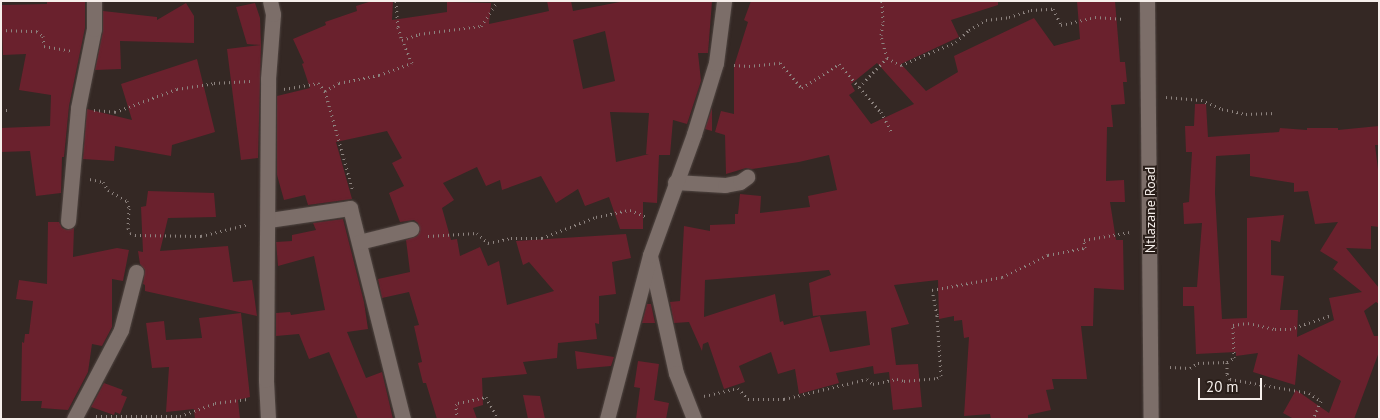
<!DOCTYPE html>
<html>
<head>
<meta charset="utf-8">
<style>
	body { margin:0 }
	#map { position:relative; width:1380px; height:420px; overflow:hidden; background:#342824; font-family:"PT Sans",sans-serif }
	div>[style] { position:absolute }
	.building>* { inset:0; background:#6a212d }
	.path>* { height:3px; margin-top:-1.5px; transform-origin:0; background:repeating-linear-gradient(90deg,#8d837f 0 1px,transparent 0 5px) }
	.roads { filter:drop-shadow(0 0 1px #504642) drop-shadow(0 0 1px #504642) }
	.minor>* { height:15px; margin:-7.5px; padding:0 7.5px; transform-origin:7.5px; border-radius:7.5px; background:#7c6e69 }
	.tertiary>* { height:15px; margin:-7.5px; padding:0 7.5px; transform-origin:7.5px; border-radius:7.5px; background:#7c6e69 }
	span { translate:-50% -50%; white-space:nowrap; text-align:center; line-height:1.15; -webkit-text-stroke:4px #2a1f1a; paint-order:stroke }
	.street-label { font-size:14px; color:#f6efeb }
	.frame { position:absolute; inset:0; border:2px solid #f6efeb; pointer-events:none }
	.scale { position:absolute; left:1198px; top:378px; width:64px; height:22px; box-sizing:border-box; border:2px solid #f6efeb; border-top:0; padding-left:6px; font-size:15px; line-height:18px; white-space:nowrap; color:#f6efeb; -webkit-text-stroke:4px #2a1f1a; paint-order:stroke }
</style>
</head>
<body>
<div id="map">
	<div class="building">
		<i style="clip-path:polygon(47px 1px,85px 1px,85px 28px,69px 106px,64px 157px,62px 157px,61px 193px,36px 196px,30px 151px,1px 152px,1px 128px,50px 126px,51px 95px,19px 90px,26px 54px,3px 55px,1px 5px,47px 4px)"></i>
		<i style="clip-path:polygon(evenodd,372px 1px,393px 1px,392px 20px,447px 12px,447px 2px,491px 3px,489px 24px,549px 11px,547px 1px,571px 1px,573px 11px,625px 1px,712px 1px,708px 53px,698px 53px,701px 81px,687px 124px,673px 120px,670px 155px,659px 155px,657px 203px,643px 202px,643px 229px,620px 229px,609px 197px,585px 206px,578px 189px,556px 203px,541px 176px,502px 190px,500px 180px,486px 186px,477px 167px,443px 183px,454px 200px,442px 208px,451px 240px,457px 239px,460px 256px,480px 247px,488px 266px,499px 261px,507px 305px,554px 291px,529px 262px,523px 265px,516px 241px,626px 234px,631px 258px,612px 262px,616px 294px,599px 296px,599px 324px,595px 323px,597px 339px,558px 343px,557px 358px,523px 362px,527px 374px,482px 378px,483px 405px,473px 408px,477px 419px,437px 419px,426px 383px,423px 383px,418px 363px,422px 362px,414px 326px,419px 325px,409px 292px,382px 298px,378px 279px,410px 272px,406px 240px,417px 236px,420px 231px,418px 223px,414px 220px,400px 222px,389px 193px,404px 186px,392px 163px,402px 158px,387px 131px,336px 142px,352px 199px,308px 205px,305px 195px,284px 200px,277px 175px,277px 96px,310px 88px,302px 64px,304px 63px,293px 39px,326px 25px,325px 22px,357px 11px,356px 6px,372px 1px,605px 31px,615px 81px,583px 89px,573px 40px,605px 31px,372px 1px,610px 112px,649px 113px,646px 154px,649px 154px,616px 162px,610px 112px)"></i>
		<i style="clip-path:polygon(evenodd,751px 1px,998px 1px,998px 5px,951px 20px,959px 37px,901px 64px,926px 91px,958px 72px,954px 56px,1034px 18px,1054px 46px,1080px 39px,1077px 1px,1115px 1px,1120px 62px,1125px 62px,1127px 82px,1123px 82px,1125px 104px,1111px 105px,1113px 127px,1107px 127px,1106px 181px,1124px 180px,1125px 202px,1110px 202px,1116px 240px,1123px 240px,1124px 290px,1094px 288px,1093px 326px,1081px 326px,1087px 379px,1052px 379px,1054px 389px,1046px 390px,1051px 410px,1028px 415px,1028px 419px,991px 419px,990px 414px,964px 416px,969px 337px,964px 338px,962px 320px,954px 321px,954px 316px,939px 319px,938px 280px,894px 285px,909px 324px,891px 328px,896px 365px,918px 364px,922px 407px,893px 410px,889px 372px,874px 374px,873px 366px,836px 373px,839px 383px,799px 394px,795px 369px,778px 374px,771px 352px,739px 366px,745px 382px,724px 389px,708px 342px,703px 344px,702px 351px,689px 322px,674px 323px,670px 302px,680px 301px,684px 226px,710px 231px,710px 225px,735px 224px,735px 214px,738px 214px,740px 194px,761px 196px,760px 213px,810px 207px,808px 196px,837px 190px,829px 155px,799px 162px,752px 169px,746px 168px,726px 174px,725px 135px,715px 132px,721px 111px,734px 114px,734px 66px,748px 22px,744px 20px,751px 1px,877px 63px,914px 104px,871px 124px,849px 95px,855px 91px,851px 84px,877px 63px,751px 1px,829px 270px,831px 275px,809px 283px,813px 316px,866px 311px,870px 345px,830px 352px,820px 316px,784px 325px,783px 321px,780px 322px,775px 294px,704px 317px,705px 280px,829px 270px)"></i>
		<i style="clip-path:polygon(186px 3px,194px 16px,194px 43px,120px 41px,121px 69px,95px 70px,103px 31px,103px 11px,157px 17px,157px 20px)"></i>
		<i style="clip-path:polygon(255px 3px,260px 18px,261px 45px,247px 44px,236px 7px)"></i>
		<i style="clip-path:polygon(261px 45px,258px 158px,241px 160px,227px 49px)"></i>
		<i style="clip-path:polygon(197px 59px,215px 132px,172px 145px,171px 156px,115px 146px,114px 161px,83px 159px,87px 109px,132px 120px,121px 84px)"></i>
		<i style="clip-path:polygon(evenodd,1195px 104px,1206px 104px,1208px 137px,1279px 132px,1280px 128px,1307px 130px,1307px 128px,1338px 128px,1338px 130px,1379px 126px,1379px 145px,1375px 145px,1379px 177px,1379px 227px,1371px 226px,1371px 249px,1346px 248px,1379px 288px,1379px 304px,1376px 302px,1364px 311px,1374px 336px,1379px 336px,1379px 352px,1354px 419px,1294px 419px,1283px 413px,1296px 390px,1329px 413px,1341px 381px,1298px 354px,1295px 385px,1253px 372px,1258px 353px,1236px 356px,1236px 352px,1196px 354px,1194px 306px,1183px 306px,1183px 287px,1197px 287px,1202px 223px,1184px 224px,1183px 203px,1189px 202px,1192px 152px,1186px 152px,1185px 126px,1194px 126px,1195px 104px,1250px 154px,1250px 176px,1294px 183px,1294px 192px,1308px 191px,1315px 224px,1338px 222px,1320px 251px,1338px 262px,1333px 269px,1362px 292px,1329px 298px,1334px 320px,1297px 337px,1298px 310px,1280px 310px,1284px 276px,1271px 275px,1271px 240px,1280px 242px,1284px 215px,1247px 218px,1247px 318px,1222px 319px,1215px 193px,1216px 156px,1250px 154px)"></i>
		<i style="clip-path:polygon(712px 108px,712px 131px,705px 129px)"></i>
		<i style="clip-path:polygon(148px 191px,214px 193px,216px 217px,168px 218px,160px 251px,228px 246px,233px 282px,252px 280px,257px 316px,145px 291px,145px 285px,143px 284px,145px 270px,140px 264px,138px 251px,143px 252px,141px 207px,146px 206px)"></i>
		<i style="clip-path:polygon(343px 219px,364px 302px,368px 329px,347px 332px,366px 378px,382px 372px,393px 419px,358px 419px,329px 352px,309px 359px,299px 334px,276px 336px,276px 313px,290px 312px,291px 315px,325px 310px,314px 256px,278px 266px,276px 242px,292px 241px,292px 235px,316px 230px,313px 223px)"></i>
		<i style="clip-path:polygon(48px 222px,59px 222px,62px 228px,67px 230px,74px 228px,73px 257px,117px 248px,129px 250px,123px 281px,112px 279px,112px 327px,102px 346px,92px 344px,88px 372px,68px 410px,41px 408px,42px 401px,21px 401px,22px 342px,24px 343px,25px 334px,29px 334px,33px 301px,16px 299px,19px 280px,47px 284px)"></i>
		<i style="clip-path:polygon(647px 304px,651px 304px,655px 323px,642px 323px)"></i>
		<i style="clip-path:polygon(241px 313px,250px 397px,238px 400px,240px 419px,195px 419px,194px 409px,166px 412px,169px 367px,152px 368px,146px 323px,164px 321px,166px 340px,202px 338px,199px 318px)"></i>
		<i style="clip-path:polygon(575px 351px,614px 357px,611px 366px,577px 369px)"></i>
		<i style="clip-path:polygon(638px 361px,659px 364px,654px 400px,669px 403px,666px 419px,636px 419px,640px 388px,634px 387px)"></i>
		<i style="clip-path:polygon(104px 383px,123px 390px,121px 395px,127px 397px,120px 414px,115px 412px,114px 415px,91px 407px)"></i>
		<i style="clip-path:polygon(523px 395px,540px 396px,545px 419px,528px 419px)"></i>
	</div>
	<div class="path">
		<i style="left:396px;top:1px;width:26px;rotate:86deg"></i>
		<i style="left:398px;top:27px;width:14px;rotate:73deg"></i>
		<i style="left:1px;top:30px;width:36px;rotate:2deg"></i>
		<i style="left:37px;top:31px;width:8px;rotate:40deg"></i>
		<i style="left:43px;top:36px;width:10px;rotate:84deg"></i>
		<i style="left:44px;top:46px;width:28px;rotate:10deg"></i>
		<i style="left:887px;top:58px;width:16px;rotate:27deg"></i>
		<i style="left:901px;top:65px;width:60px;rotate:-22.7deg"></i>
		<i style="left:956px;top:42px;width:18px;rotate:-43deg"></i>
		<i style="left:969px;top:30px;width:20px;rotate:-30deg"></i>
		<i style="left:986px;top:20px;width:23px;rotate:-7deg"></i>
		<i style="left:1009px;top:17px;width:23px;rotate:-18deg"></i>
		<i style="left:1031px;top:10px;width:22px;rotate:-3deg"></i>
		<i style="left:1053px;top:9px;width:18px;rotate:63deg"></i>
		<i style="left:1061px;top:25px;width:35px;rotate:-13deg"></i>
		<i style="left:1095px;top:17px;width:30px;rotate:4deg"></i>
		<i style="left:734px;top:65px;width:15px;rotate:4deg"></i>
		<i style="left:749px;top:66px;width:31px;rotate:-6deg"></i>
		<i style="left:780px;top:63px;width:33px;rotate:49deg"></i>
		<i style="left:802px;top:88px;width:44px;rotate:-33deg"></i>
		<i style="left:839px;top:64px;width:30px;rotate:49deg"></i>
		<i style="left:859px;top:87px;width:40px;rotate:-46deg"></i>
		<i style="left:887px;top:58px;width:24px;rotate:-105deg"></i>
		<i style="left:881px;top:35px;width:13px;rotate:-81deg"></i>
		<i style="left:883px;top:22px;width:21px;rotate:-93deg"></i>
		<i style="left:859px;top:87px;width:33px;rotate:49deg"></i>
		<i style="left:881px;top:112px;width:24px;rotate:62deg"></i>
		<i style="left:284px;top:89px;width:35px;rotate:-10deg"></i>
		<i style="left:318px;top:83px;width:11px;rotate:49deg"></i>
		<i style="left:325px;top:91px;width:104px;rotate:74.4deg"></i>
		<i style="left:325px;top:91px;width:16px;rotate:-30deg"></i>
		<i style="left:339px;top:83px;width:41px;rotate:-11.3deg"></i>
		<i style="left:379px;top:75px;width:35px;rotate:-20deg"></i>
		<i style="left:412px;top:63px;width:25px;rotate:-113deg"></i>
		<i style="left:402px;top:40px;width:18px;rotate:-19deg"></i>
		<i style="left:419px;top:34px;width:63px;rotate:-7.4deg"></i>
		<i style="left:481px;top:26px;width:30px;rotate:-56deg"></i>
		<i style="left:1166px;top:97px;width:35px;rotate:5deg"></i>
		<i style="left:1201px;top:100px;width:23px;rotate:23deg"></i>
		<i style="left:1222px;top:109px;width:25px;rotate:12deg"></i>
		<i style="left:1246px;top:114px;width:28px;rotate:-2deg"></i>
		<i style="left:1px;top:110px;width:7px"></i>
		<i style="left:94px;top:110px;width:21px;rotate:5deg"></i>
		<i style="left:115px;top:112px;width:66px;rotate:-20.4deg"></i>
		<i style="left:177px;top:89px;width:37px;rotate:-9deg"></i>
		<i style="left:214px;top:83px;width:36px;rotate:-3deg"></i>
		<i style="left:90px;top:179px;width:13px;rotate:13deg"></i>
		<i style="left:103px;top:182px;width:9px;rotate:58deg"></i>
		<i style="left:108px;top:190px;width:22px;rotate:30deg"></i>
		<i style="left:127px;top:201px;width:7px;rotate:74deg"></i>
		<i style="left:129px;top:208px;width:20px;rotate:93deg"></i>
		<i style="left:128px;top:228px;width:5px;rotate:68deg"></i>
		<i style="left:130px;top:233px;width:5px;rotate:22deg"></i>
		<i style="left:135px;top:235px;width:66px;rotate:0.9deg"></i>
		<i style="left:201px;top:236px;width:49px;rotate:-14deg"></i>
		<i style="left:428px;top:236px;width:49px;rotate:-3.5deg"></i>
		<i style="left:477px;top:233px;width:15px;rotate:42deg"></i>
		<i style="left:488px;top:243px;width:24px;rotate:-12deg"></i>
		<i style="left:511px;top:238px;width:31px"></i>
		<i style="left:542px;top:238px;width:58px;rotate:-21.3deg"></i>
		<i style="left:596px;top:217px;width:35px;rotate:-12deg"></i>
		<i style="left:630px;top:210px;width:18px;rotate:22deg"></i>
		<i style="left:1227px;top:362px;width:8px;rotate:-30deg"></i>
		<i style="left:1234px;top:358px;width:33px;rotate:-92deg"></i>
		<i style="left:1233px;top:325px;width:15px;rotate:-8deg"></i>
		<i style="left:1248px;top:323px;width:28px;rotate:13deg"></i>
		<i style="left:1275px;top:329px;width:15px"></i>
		<i style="left:1290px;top:329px;width:44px;rotate:-18.4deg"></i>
		<i style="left:1170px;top:367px;width:20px;rotate:3deg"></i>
		<i style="left:1190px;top:368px;width:9px;rotate:-32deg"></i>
		<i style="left:1198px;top:363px;width:29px;rotate:-2deg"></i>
		<i style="left:1227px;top:362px;width:12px;rotate:90deg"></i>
		<i style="left:1227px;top:374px;width:6px;rotate:59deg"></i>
		<i style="left:1230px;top:379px;width:80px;rotate:10deg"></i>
		<i style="left:1309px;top:393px;width:14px;rotate:34deg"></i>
		<i style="left:1321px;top:401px;width:20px;rotate:114deg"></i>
		<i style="left:704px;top:396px;width:35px;rotate:-13deg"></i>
		<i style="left:738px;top:388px;width:15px;rotate:48deg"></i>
		<i style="left:748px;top:399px;width:36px"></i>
		<i style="left:784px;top:399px;width:85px;rotate:-13.5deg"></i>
		<i style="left:867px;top:379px;width:8px;rotate:40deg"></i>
		<i style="left:873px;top:384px;width:25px;rotate:-12deg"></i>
		<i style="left:897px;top:379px;width:7px;rotate:16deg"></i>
		<i style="left:904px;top:381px;width:33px;rotate:-5deg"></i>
		<i style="left:937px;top:378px;width:4px;rotate:-27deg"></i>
		<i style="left:941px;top:376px;width:61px;rotate:-93.8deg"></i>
		<i style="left:937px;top:315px;width:25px;rotate:-101deg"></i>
		<i style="left:932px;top:290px;width:71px;rotate:-10.5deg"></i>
		<i style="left:1002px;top:277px;width:51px;rotate:-25.6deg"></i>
		<i style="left:1048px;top:255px;width:38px;rotate:-11deg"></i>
		<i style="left:1085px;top:248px;width:8px;rotate:-97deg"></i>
		<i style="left:1084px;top:240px;width:47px;rotate:-9.9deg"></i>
		<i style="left:96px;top:416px;width:84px"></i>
		<i style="left:180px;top:416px;width:37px;rotate:-20deg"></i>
		<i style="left:215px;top:403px;width:35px;rotate:-7deg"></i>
		<i style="left:457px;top:419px;width:14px;rotate:-94deg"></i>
		<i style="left:456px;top:405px;width:3px;rotate:-45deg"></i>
		<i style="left:458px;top:403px;width:29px;rotate:-12deg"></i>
		<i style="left:486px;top:397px;width:25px;rotate:61deg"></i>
	</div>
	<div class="roads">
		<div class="minor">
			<i style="left:675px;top:182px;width:50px;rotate:3.4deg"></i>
			<i style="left:725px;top:185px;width:15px;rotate:-11deg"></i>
			<i style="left:740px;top:182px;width:9px;rotate:-36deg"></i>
			<i style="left:269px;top:220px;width:82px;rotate:-8.4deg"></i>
			<i style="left:350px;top:208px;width:218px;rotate:75.9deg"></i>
			<i style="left:68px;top:221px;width:113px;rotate:-84.9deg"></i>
			<i style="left:78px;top:108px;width:81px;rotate:-78.6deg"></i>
			<i style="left:94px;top:29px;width:28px;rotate:-90deg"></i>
			<i style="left:359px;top:242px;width:54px;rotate:-14deg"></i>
			<i style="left:650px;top:256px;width:120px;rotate:77.5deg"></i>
			<i style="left:676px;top:373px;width:49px;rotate:68.6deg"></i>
			<i style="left:74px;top:419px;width:101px;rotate:-62.2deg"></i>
			<i style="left:121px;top:330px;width:60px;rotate:-75.5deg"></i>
			<i style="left:268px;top:419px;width:39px;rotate:-93deg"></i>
			<i style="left:266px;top:380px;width:301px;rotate:-89.6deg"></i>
			<i style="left:268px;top:79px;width:65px;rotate:-85.6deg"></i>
			<i style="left:273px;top:14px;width:13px;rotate:-103deg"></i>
			<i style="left:607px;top:419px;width:170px;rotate:-75.3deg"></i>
			<i style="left:650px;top:255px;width:129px;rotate:-70deg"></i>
			<i style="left:694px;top:134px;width:74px;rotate:-72.8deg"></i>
			<i style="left:716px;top:63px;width:63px;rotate:-82.6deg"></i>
		</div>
		<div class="tertiary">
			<i style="left:1147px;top:1px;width:418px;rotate:89.5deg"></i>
		</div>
	</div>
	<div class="street-label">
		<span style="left:1150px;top:210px;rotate:-90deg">Ntlazane Road</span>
	</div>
	<div class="frame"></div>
	<div class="scale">20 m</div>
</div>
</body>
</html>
